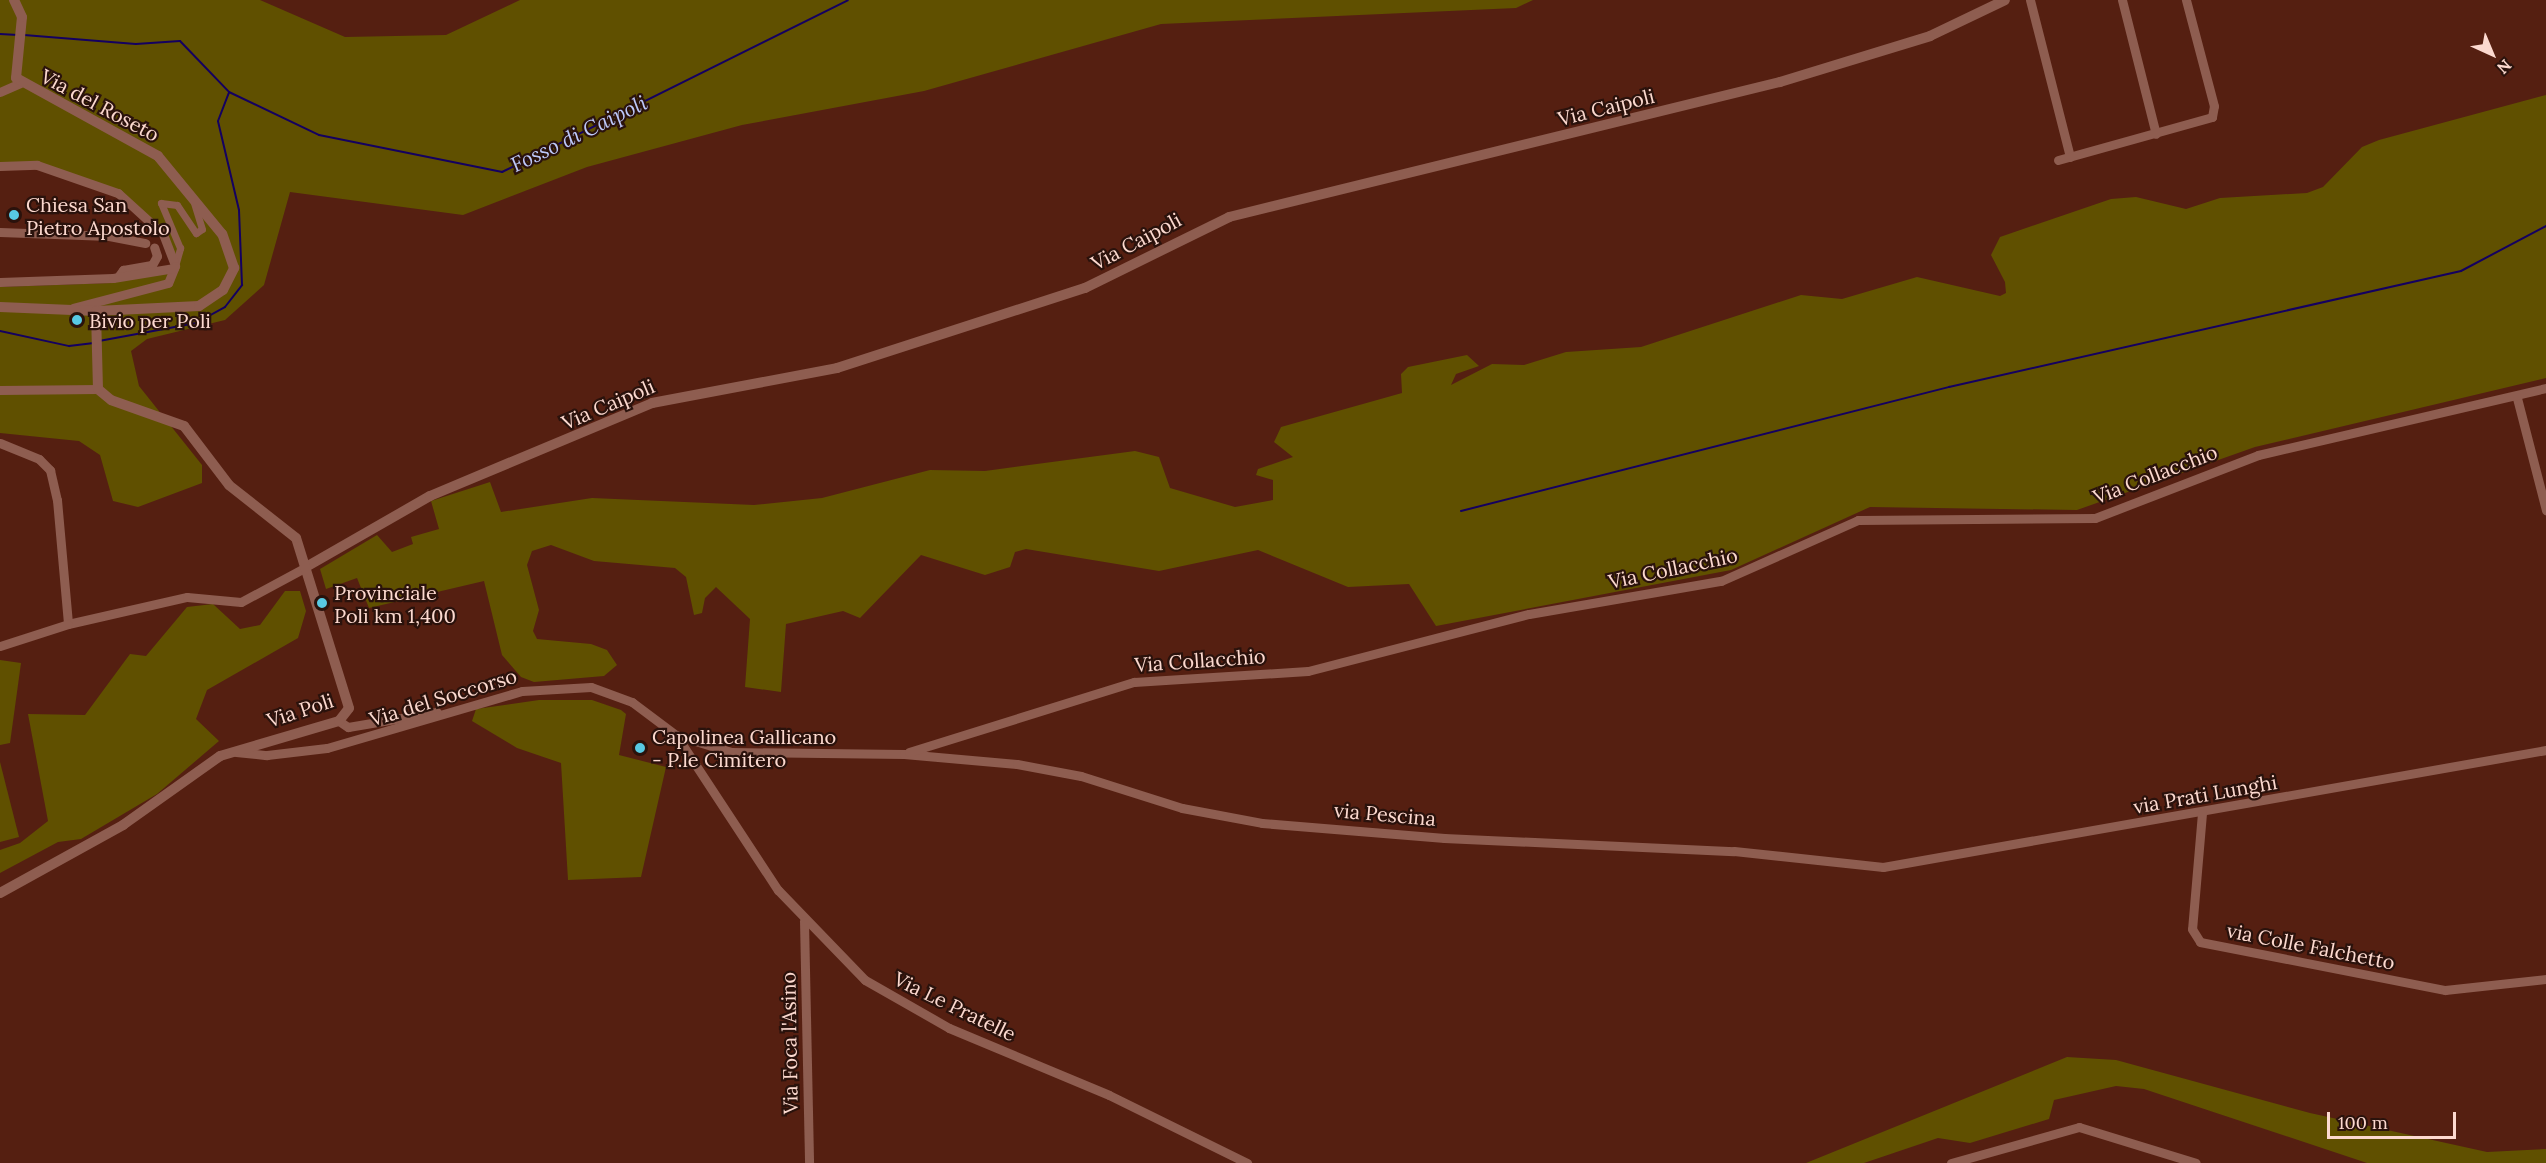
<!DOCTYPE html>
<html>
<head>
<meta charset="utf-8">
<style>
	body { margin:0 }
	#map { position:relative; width:2546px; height:1163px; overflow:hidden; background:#551f11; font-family:Lora,serif }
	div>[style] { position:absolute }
	.green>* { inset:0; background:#605000 }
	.stream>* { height:2px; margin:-1px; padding:0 1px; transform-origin:1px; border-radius:1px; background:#140060 }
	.pedestrian>* { height:7px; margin:-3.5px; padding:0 3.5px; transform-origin:3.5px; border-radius:3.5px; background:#8e5d50 }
	.minor>* { height:9px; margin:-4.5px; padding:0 4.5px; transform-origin:4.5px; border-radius:4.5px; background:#8e5d50 }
	.tertiary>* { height:10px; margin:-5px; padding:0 5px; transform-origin:5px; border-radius:5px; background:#8e5d50 }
	.dots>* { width:16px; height:16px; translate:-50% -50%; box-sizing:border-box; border:3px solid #2a120c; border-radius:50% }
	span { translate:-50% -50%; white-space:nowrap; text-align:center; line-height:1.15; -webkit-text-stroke:4.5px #2a120c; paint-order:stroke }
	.street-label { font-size:20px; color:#fcd9cf }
	.poi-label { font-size:20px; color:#fcd9cf }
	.left { translate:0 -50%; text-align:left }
	.water-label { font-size:21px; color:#bdc8fa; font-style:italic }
	.north { position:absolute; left:2462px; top:24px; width:60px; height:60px; -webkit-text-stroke:4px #2a120c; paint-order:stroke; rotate:136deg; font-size:16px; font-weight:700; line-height:24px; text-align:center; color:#fcd9cf }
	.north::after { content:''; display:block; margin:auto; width:21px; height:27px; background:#fcd9cf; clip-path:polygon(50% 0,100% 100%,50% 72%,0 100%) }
	.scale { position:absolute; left:2327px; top:1112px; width:129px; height:27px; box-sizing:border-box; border:3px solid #fcd9cf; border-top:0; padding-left:8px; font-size:18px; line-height:21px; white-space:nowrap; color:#fcd9cf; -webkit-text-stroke:4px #2a120c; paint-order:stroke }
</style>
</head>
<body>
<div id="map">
	<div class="green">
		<i style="clip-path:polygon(0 0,260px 0,345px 37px,446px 35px,520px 0,1533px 0,1516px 8px,1161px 24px,924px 91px,742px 125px,587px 167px,463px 215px,290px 192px,264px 285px,225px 320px,147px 339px,131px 351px,139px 386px,202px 465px,202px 483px,138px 507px,113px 501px,100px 455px,79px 441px,0 433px,0 287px,112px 283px,175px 266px,169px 246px,136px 206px,55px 171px,0 166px)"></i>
		<i style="clip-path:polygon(2546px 95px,2546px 378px,2255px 447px,2077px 510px,1870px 507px,1731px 570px,1436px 626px,1409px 584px,1348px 587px,1258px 550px,1159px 571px,1026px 549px,1015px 552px,1010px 567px,985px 575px,921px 555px,860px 618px,843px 611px,786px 624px,781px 692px,745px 687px,750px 619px,716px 587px,705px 598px,702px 613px,694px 615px,686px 577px,675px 568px,594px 561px,551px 545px,532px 551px,527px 565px,539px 610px,533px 631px,537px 639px,591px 644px,607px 650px,617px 665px,604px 676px,534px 682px,521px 677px,502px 655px,484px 581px,369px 608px,357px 578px,326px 589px,320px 569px,377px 535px,392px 552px,413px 544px,411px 537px,439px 529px,431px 501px,490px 482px,501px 512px,592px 498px,754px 505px,822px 498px,930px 470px,985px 471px,1135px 451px,1159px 457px,1170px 488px,1235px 507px,1273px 500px,1273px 480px,1256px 475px,1258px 469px,1293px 457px,1274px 442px,1281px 427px,1402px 393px,1401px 374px,1408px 367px,1467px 355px,1479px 366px,1456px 374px,1451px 385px,1492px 364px,1524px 365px,1566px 352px,1641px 347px,1801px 295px,1842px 299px,1917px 277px,2000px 296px,2006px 293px,2005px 282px,1991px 255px,2000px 237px,2111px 199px,2136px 197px,2186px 209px,2220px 198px,2307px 193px,2323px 187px,2362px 147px,2379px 140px)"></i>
		<i style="clip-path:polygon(285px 591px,300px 591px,306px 611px,298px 638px,207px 690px,196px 719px,219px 741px,157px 794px,81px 839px,58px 842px,0 873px,0 850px,20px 843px,48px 821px,28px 714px,85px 715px,130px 654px,146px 656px,187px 607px,213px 604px,240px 629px,260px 625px)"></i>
		<i style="clip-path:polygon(0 660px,21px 663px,10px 743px,0 745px)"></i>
		<i style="clip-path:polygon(539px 700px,592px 700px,621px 710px,626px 714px,619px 755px,666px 767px,641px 877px,568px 880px,561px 763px,517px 748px,472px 721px,476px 709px)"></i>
		<i style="clip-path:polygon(0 762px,19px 837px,0 842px)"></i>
		<i style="clip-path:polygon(2067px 1057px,2116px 1060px,2310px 1113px,2487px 1152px,2546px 1149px,2546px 1163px,2367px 1163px,2144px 1089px,2116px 1086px,2054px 1100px,2049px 1119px,1970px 1143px,1938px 1138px,1864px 1163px,1806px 1163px)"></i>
	</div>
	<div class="stream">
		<i style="left:0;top:34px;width:18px;rotate:3deg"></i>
		<i style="left:24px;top:35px;width:112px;rotate:4.6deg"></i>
		<i style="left:136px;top:44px;width:44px;rotate:-3.9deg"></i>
		<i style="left:180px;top:41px;width:71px;rotate:46.1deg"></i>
		<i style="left:0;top:331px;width:71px;rotate:12.3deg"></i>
		<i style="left:69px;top:346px;width:25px;rotate:-7deg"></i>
		<i style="left:99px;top:341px;width:99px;rotate:-10.5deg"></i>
		<i style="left:196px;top:323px;width:33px;rotate:-29deg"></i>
		<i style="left:225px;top:307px;width:28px;rotate:-52deg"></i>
		<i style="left:242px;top:285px;width:75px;rotate:-92.3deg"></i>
		<i style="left:239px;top:210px;width:91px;rotate:-103.3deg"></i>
		<i style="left:218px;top:121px;width:31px;rotate:-69deg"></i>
		<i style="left:229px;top:92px;width:100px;rotate:25.5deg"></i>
		<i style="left:319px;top:135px;width:187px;rotate:11.4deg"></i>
		<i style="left:502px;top:172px;width:386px;rotate:-26.4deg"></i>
		<i style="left:1461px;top:511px;width:504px;rotate:-14.26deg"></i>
		<i style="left:1949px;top:387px;width:525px;rotate:-12.77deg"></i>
		<i style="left:2461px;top:271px;width:96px;rotate:-27.9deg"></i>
	</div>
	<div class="pedestrian">
		<i style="left:175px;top:266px;width:19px;rotate:-74deg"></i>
		<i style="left:180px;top:248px;width:49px;rotate:-112.9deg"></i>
		<i style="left:161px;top:203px;width:16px;rotate:7deg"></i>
		<i style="left:177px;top:205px;width:34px;rotate:56deg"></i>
		<i style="left:196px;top:233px;width:7px;rotate:-34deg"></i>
		<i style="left:202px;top:229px;width:27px;rotate:-107deg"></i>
	</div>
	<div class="minor">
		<i style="left:2030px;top:0;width:162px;rotate:75.7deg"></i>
		<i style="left:2122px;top:0;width:138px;rotate:75.8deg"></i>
		<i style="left:0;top:92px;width:22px;rotate:-24deg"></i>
		<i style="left:2058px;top:160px;width:160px;rotate:-15.6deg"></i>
		<i style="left:2212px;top:117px;width:11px;rotate:-80deg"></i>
		<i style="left:2214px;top:106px;width:110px;rotate:-104.8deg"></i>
		<i style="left:0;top:166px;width:37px;rotate:-2deg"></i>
		<i style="left:37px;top:165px;width:86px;rotate:19.1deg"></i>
		<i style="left:118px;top:193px;width:61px;rotate:42.3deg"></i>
		<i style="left:163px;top:234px;width:34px;rotate:69deg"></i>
		<i style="left:175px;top:266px;width:18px;rotate:112deg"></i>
		<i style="left:168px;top:283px;width:98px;rotate:165.3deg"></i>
		<i style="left:0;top:232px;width:109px;rotate:2.1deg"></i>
		<i style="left:109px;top:236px;width:37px;rotate:11deg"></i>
		<i style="left:118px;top:277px;width:9px;rotate:-54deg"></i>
		<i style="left:123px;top:270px;width:29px;rotate:-10deg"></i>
		<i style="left:152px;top:265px;width:10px;rotate:-61deg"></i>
		<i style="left:157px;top:256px;width:9px;rotate:-108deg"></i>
		<i style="left:0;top:282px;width:113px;rotate:-2deg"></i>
		<i style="left:113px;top:278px;width:62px;rotate:-9.3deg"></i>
		<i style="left:0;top:390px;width:98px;rotate:-0.6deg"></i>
		<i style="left:2517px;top:398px;width:116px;rotate:75.5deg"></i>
		<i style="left:0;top:443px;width:42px;rotate:22.3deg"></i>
		<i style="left:39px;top:459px;width:16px;rotate:45deg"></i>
		<i style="left:50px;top:470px;width:31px;rotate:77deg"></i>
		<i style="left:57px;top:500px;width:124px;rotate:84.9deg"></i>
		<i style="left:68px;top:624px;width:122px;rotate:-12.8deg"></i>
		<i style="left:187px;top:597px;width:54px;rotate:5.3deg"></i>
		<i style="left:241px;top:602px;width:74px;rotate:-28.3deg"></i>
		<i style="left:0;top:646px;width:71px;rotate:-17.9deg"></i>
		<i style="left:339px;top:721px;width:11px;rotate:34deg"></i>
		<i style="left:348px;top:727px;width:90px;rotate:-9.6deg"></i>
		<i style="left:676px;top:735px;width:186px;rotate:56.7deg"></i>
		<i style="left:778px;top:890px;width:125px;rotate:46deg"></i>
		<i style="left:865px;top:980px;width:97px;rotate:29.7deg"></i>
		<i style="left:949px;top:1028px;width:173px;rotate:22.7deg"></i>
		<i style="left:1109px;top:1095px;width:154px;rotate:26.2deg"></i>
		<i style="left:236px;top:752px;width:31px;rotate:6deg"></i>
		<i style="left:267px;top:755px;width:60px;rotate:-6.7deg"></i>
		<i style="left:327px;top:748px;width:203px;rotate:-16.3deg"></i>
		<i style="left:522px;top:691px;width:69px;rotate:-3.3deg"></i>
		<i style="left:591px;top:687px;width:44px;rotate:20.1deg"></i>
		<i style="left:632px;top:702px;width:55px;rotate:36.9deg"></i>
		<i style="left:676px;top:735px;width:58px;rotate:17.2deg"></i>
		<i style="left:731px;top:752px;width:173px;rotate:0.7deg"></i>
		<i style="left:904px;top:754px;width:113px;rotate:5.1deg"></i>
		<i style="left:1017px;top:764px;width:65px;rotate:10.6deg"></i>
		<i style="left:1081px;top:776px;width:106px;rotate:17.6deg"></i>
		<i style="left:1182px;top:808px;width:81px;rotate:10.6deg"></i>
		<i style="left:1262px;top:823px;width:183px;rotate:4.7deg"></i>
		<i style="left:1444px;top:838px;width:290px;rotate:2.6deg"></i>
		<i style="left:1734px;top:851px;width:150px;rotate:6.1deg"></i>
		<i style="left:1883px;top:867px;width:673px;rotate:-10.01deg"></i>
		<i style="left:909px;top:752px;width:236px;rotate:-17.3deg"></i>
		<i style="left:1134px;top:682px;width:174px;rotate:-3.6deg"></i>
		<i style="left:1308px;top:671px;width:228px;rotate:-14.5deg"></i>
		<i style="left:1529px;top:614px;width:195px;rotate:-9.8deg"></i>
		<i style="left:1721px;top:581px;width:150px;rotate:-24deg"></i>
		<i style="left:1858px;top:520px;width:237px;rotate:-0.5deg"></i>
		<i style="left:2095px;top:518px;width:175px;rotate:-21.1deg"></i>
		<i style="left:2258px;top:455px;width:296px;rotate:-13.1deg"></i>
		<i style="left:2202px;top:813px;width:116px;rotate:94.9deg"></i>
		<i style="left:2192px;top:929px;width:15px;rotate:58deg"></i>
		<i style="left:2200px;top:942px;width:250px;rotate:11.1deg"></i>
		<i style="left:2445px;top:990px;width:102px;rotate:-6.2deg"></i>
		<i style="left:804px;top:921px;width:242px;rotate:88.8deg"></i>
		<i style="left:1951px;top:1163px;width:133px;rotate:-15.7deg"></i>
		<i style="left:2079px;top:1127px;width:122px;rotate:17.1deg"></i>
	</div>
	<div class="tertiary">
		<i style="left:0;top:307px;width:96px;rotate:2.4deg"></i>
		<i style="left:96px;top:311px;width:103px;rotate:-2.8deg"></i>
		<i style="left:199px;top:306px;width:29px;rotate:-34deg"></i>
		<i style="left:223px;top:290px;width:25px;rotate:-63deg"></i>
		<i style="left:234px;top:268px;width:36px;rotate:-109deg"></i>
		<i style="left:222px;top:234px;width:101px;rotate:-129.4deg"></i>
		<i style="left:158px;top:156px;width:162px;rotate:-151.2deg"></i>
		<i style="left:16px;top:78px;width:61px;rotate:-84.4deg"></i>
		<i style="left:22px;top:17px;width:19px;rotate:-115deg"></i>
		<i style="left:306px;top:567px;width:143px;rotate:-29.8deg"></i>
		<i style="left:430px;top:496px;width:241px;rotate:-22.7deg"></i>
		<i style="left:652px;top:403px;width:188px;rotate:-10.7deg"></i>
		<i style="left:837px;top:368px;width:261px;rotate:-17.9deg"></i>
		<i style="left:1085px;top:288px;width:161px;rotate:-26.2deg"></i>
		<i style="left:1229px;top:217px;width:567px;rotate:-13.77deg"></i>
		<i style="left:1780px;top:82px;width:157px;rotate:-17deg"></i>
		<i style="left:1930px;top:36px;width:83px;rotate:-25.6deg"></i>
		<i style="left:0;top:893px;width:141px;rotate:-28.9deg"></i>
		<i style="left:123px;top:825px;width:119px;rotate:-35.4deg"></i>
		<i style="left:220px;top:756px;width:124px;rotate:-16.4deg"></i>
		<i style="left:339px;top:721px;width:16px;rotate:-52deg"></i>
		<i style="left:349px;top:708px;width:178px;rotate:-107.3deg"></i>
		<i style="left:296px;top:538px;width:85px;rotate:-141.7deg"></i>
		<i style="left:229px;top:485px;width:74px;rotate:-127.3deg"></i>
		<i style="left:184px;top:426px;width:77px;rotate:-160.4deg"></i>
		<i style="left:111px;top:400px;width:17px;rotate:-140deg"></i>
		<i style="left:98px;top:389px;width:78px;rotate:-91.5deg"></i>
	</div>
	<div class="dots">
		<i style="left:14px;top:215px;background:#58c9e3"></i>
		<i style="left:77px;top:320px;background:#58c9e3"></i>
		<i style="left:322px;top:603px;background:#58c9e3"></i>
		<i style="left:640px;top:748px;background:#58c9e3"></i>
	</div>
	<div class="street-label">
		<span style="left:100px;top:105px;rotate:28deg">Via del Roseto</span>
		<span style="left:1606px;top:107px;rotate:-14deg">Via Caipoli</span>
		<span style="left:1136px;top:241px;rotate:-28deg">Via Caipoli</span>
		<span style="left:608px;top:404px;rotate:-23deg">Via Caipoli</span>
		<span style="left:2155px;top:474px;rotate:-21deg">Via Collacchio</span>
		<span style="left:1673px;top:568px;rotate:-12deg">Via Collacchio</span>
		<span style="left:1200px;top:660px;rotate:-4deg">Via Collacchio</span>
		<span style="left:443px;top:697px;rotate:-17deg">Via del Soccorso</span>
		<span style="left:300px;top:710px;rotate:-18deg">Via Poli</span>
		<span style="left:2205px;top:794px;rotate:-10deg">via Prati Lunghi</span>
		<span style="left:1385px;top:814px;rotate:5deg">via Pescina</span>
		<span style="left:2311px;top:946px;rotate:11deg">via Colle Falchetto</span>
		<span style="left:955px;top:1006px;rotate:26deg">Via Le Pratelle</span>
		<span style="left:789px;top:1043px;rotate:-91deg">Via Foca l'Asino</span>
	</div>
	<div class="poi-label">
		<span class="left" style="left:26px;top:216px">Chiesa San<br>Pietro Apostolo</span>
		<span class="left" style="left:89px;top:320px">Bivio per Poli</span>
		<span class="left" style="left:334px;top:604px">Provinciale<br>Poli km 1,400</span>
		<span class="left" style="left:652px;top:748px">Capolinea Gallicano<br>- P.le Cimitero</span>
	</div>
	<div class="water-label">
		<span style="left:579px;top:134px;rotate:-26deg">Fosso di Caipoli</span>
	</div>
	<div class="north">N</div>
	<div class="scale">100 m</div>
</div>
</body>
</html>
